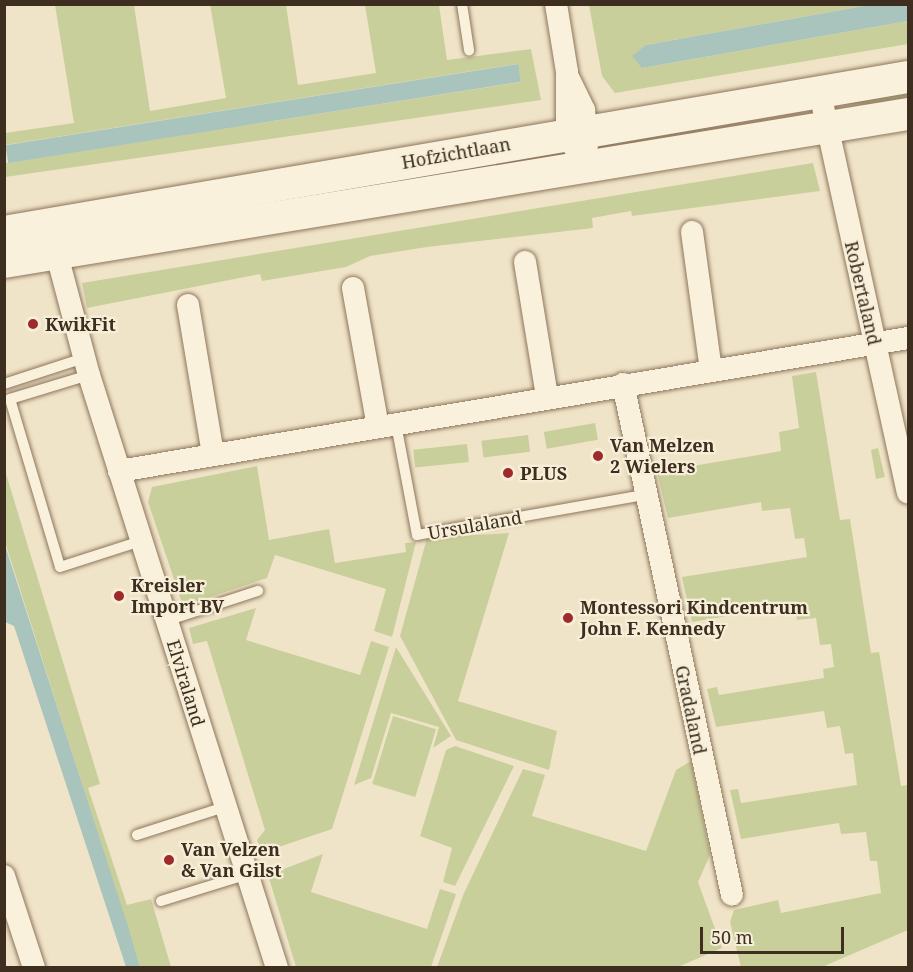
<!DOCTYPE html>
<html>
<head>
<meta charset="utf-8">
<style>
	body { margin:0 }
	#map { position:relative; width:913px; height:972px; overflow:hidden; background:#f0e4c8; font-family:"Noto Serif",serif }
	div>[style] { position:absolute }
	.green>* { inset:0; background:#c9cf9b; transform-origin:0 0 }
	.water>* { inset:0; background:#a9c4bc; transform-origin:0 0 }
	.roads { filter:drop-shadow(0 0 2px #8d765c) drop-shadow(0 0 2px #8d765c) }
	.lane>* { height:10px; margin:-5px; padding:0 5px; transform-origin:5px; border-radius:5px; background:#faf1dc }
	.street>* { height:22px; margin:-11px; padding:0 11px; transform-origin:11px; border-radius:11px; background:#faf1dc }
	.secondary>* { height:32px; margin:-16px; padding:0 16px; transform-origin:16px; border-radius:16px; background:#faf1dc }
	.dots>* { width:16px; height:16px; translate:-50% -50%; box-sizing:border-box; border:3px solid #f7eed8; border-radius:50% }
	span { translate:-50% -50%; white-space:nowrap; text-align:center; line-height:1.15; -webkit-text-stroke:4.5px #f7eed8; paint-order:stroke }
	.street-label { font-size:18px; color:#3d2e20 }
	.poi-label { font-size:18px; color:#3d2e20; font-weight:700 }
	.left { translate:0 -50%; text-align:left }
	.frame { position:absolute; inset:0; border:6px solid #3d2e20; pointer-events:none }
	.scale { position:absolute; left:700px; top:927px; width:144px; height:27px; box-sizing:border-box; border:3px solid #3d2e20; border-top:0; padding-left:8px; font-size:18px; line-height:21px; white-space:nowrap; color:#3d2e20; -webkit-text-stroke:4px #f7eed8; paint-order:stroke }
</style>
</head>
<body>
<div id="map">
	<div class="green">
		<i style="clip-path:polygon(210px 4px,286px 5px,298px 85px,376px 73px,365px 5px,439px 5px,447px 60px,531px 49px,541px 100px,5px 177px,5px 163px,521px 82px,517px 64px,5px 145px,5px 133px,74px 123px,55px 5px,134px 5px,150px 111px,226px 98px)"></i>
		<i style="clip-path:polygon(589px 5px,869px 5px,646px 45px,642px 68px,908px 21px,908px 44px,615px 93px,602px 76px)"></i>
		<i style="left:908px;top:87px;width:17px;height:71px;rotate:90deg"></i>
		<i style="clip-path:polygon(813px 163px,820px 191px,632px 216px,631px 211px,592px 218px,593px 228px,427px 247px,370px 256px,346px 267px,262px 281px,260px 274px,87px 308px,82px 283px)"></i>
		<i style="clip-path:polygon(816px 372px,840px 520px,850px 519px,871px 653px,879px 652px,901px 786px,908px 785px,908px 930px,822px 967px,741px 967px,730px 922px,734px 910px,778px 900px,781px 913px,881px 893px,877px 861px,870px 861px,866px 832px,841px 834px,839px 823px,741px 839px,730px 790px,738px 789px,741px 803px,857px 785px,853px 753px,845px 754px,840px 726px,827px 728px,824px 711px,716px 727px,707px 689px,717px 687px,719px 695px,824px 678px,823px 669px,834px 667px,831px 644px,820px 645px,816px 618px,797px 620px,794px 605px,692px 622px,682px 577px,807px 557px,804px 538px,795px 539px,790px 508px,762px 511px,761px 502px,668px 518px,657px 472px,781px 451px,779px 432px,799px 428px,792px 376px)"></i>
		<i style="left:595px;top:423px;width:17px;height:52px;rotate:80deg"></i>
		<i style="left:528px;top:435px;width:17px;height:47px;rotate:83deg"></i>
		<i style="left:467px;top:444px;width:18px;height:54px;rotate:84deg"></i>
		<i style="clip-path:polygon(878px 448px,885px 477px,876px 479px,871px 450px)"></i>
		<i style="clip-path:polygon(257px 466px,269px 540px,329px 529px,335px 563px,406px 552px,405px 543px,416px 542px,392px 637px,374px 631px,386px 589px,275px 555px,267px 578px,183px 606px,148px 502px,152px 487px)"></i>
		<i style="clip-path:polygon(4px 467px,100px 784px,88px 788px,127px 905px,151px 899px,171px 967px,140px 967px,5px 542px)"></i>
		<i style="clip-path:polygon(509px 533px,458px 701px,557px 731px,549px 770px,456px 740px,400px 636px,427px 538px)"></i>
		<i style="clip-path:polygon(256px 608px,246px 640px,360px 675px,371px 641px,389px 647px,332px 829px,261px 853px,257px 840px,265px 830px,207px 641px,193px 644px,189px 628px)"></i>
		<i style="clip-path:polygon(396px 647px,451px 736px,433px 748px,439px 727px,391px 713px,371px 778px,354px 785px)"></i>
		<i style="left:393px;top:716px;width:45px;height:71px;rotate:17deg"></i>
		<i style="clip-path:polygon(455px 746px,514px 766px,455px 886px,443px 882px,452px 848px,420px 836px,446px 750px)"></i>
		<i style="clip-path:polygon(691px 761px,710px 855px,698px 882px,722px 948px,678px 967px,437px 967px,464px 893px,523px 769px,545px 775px,532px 816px,646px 851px,676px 770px)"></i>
		<i style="clip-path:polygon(323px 854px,311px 892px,427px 929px,440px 889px,456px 894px,431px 967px,296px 967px,268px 875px)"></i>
	</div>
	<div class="water">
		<i style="clip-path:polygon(869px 5px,908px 5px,908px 21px,642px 68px,632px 56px,646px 45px)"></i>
		<i style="left:518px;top:64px;width:18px;height:519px;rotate:81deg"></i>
		<i style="clip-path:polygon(4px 542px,127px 923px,140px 967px,126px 967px,14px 626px,5px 622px)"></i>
	</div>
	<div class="roads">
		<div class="lane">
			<i style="left:462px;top:4px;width:47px;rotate:81.3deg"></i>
			<i style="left:89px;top:375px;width:83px;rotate:163.1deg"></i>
			<i style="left:10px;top:399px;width:175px;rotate:73.4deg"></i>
			<i style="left:60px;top:567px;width:85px;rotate:-17.8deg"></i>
			<i style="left:4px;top:384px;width:84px;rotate:-18deg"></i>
			<i style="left:396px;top:424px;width:113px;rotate:79.3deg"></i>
			<i style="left:417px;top:535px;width:231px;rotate:-10deg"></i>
			<i style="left:166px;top:621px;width:97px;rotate:-18.1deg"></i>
			<i style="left:137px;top:835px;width:91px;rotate:-17.8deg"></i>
			<i style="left:161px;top:901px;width:88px;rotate:-17.2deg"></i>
		</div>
		<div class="street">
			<i style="left:556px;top:4px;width:69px;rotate:80.8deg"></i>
			<i style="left:567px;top:72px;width:62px;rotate:90deg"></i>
			<i style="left:567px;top:134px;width:37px;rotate:61deg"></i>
			<i style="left:568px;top:77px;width:37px;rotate:64deg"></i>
			<i style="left:584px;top:110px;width:35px;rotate:85deg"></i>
			<i style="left:820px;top:93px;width:409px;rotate:77.6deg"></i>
			<i style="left:692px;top:232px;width:139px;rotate:82.2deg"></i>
			<i style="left:53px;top:240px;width:140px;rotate:75.1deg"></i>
			<i style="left:89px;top:375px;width:622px;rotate:72.41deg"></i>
			<i style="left:525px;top:262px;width:137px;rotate:80.7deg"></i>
			<i style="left:353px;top:288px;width:141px;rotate:79.8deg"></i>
			<i style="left:188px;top:305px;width:151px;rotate:80.5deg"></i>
			<i style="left:623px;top:384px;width:522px;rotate:77.96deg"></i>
			<i style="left:119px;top:471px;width:800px;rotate:-9.57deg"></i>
			<i style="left:4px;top:876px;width:97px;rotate:71.9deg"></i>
		</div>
		<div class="secondary">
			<i style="left:4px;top:232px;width:917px;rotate:-9.73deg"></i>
			<i style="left:4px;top:262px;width:916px;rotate:-9.3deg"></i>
		</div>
	</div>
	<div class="dots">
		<i style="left:33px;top:324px;background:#9e2a2b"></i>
		<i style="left:598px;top:456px;background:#9e2a2b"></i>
		<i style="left:508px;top:473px;background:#9e2a2b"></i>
		<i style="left:119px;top:596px;background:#9e2a2b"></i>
		<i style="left:568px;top:618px;background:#9e2a2b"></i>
		<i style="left:169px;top:860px;background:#9e2a2b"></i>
	</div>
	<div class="street-label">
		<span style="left:456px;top:153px;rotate:-10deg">Hofzichtlaan</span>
		<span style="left:863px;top:293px;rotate:77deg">Robertaland</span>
		<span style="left:475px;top:525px;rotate:-10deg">Ursulaland</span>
		<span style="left:186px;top:683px;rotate:73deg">Elviraland</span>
		<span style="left:691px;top:710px;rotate:78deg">Gradaland</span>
	</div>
	<div class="poi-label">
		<span class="left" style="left:45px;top:324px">KwikFit</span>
		<span class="left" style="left:610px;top:456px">Van Melzen<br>2 Wielers</span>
		<span class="left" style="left:520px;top:473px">PLUS</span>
		<span class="left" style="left:131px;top:596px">Kreisler<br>Import BV</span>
		<span class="left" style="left:580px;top:618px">Montessori Kindcentrum<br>John F. Kennedy</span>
		<span class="left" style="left:181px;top:860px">Van Velzen<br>&amp; Van Gilst</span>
	</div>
	<div class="frame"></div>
	<div class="scale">50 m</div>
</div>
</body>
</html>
